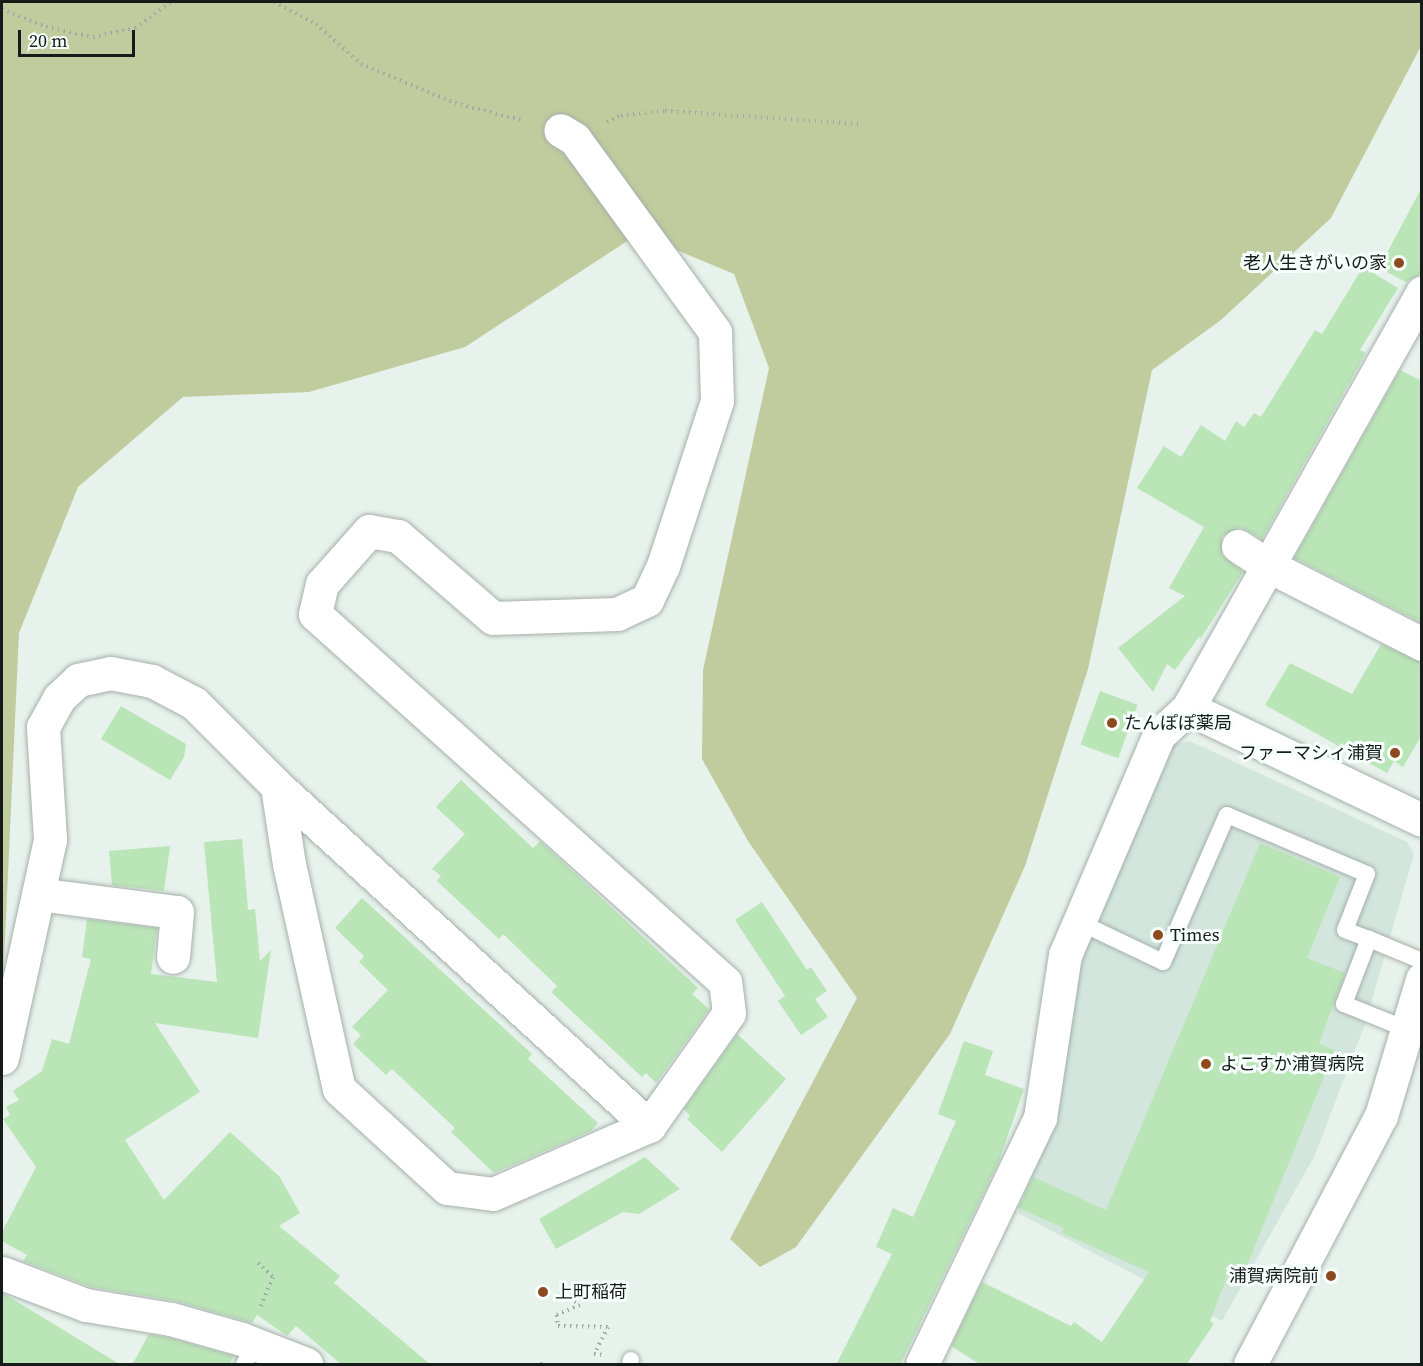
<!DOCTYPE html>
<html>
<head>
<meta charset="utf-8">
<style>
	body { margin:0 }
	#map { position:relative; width:1423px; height:1366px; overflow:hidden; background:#e7f2ed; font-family:"Source Serif 4","Noto Sans JP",serif }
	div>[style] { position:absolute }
	.built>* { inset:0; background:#d3e6dd }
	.green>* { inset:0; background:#c0cc9d }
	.building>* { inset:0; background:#bae5b7; transform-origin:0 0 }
	.path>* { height:4px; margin-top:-2px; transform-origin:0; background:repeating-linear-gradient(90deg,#a0a9a5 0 1.5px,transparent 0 6px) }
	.roads { filter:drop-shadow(0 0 2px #a6b0ab) drop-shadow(0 0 2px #a6b0ab) }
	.service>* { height:16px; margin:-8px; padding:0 8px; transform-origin:8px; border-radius:8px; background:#fff }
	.minor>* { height:33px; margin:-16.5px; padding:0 16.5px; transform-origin:16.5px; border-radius:16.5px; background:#fff }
	.tertiary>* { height:33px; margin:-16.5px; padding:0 16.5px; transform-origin:16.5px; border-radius:16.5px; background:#fff }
	.dots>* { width:16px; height:16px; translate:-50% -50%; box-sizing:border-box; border:3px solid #f6fffb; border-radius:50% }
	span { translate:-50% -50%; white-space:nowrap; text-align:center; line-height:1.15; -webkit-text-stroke:6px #f6fffb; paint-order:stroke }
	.poi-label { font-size:18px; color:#171b19 }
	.right { translate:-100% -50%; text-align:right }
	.left { translate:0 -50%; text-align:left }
	.frame { position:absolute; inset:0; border:3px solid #171b19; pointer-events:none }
	.scale { position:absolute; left:18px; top:30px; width:117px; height:27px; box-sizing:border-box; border:3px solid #171b19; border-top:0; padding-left:8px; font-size:18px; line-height:21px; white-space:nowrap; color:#171b19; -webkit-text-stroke:4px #f6fffb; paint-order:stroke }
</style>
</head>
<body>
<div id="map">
	<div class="built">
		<i style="clip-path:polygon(1190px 741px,1407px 842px,1414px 854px,1365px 1024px,1315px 1155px,1222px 1321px,1018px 1213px,1056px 1104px,1078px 965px,1167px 745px)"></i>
	</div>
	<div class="green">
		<i style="clip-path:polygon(2px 2px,1421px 2px,1421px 46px,1331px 218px,1221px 320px,1152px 370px,1088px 669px,1025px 866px,950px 1034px,796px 1247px,760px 1267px,730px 1239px,857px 998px,748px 841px,702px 759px,703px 670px,769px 368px,734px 274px,638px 234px,465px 347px,309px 392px,183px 397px,78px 487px,19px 633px,2px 1005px)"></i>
	</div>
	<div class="building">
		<i style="clip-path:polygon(1422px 187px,1422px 273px,1406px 282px,1379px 268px)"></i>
		<i style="clip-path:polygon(1363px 267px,1398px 288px,1360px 350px,1366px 353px,1262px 539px,1240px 527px,1222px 536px,1222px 555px,1243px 572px,1201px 638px,1199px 637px,1175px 670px,1167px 664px,1153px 692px,1118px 648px,1185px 596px,1169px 588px,1204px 527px,1137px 488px,1164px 446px,1181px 457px,1201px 425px,1225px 441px,1236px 421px,1244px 427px,1254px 413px,1261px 417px,1315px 330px,1322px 334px)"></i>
		<i style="clip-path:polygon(1400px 370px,1422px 381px,1422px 623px,1294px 558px)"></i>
		<i style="clip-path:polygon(1381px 644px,1422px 662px,1422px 735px,1403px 767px,1394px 761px,1387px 773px,1265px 705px,1290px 663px,1352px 694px)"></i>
		<i style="left:1100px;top:691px;width:40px;height:57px;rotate:20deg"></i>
		<i style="clip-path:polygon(121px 706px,186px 744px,184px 757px,170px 780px,101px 739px)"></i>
		<i style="clip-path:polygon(461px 780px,533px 848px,540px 841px,698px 988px,692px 994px,709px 1009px,656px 1083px,646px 1073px,642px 1077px,551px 992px,557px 986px,503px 934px,499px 939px,437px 881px,441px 876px,432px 869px,465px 834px,436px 807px)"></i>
		<i style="clip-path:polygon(242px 839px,248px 910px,255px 909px,260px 961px,271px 950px,258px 1038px,155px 1023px,200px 1092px,125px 1140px,164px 1200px,230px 1132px,279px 1176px,300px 1213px,279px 1226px,340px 1276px,334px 1283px,431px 1365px,342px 1365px,296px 1326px,287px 1336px,257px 1315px,252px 1323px,176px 1301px,91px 1287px,23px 1261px,27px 1255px,2px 1241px,2px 1232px,36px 1167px,3px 1119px,10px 1115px,6px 1107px,19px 1100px,13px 1091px,42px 1071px,52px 1039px,69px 1044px,91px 959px,82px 957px,87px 919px,157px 928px,151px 974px,217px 982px,204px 842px)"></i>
		<i style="clip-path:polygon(1260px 843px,1340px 877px,1307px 958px,1345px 973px,1319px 1044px,1335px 1050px,1243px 1275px,1230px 1269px,1210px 1321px,1214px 1324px,1186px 1365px,981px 1365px,951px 1346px,982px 1282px,1071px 1326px,1074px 1322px,1102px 1342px,1149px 1272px,1062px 1233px,1064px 1228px,1018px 1208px,1033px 1177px,1106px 1210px)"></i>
		<i style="clip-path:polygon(170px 846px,164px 891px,112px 885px,109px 851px)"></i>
		<i style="clip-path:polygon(362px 898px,532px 1054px,528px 1059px,598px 1123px,591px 1131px,494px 1173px,451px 1132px,455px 1128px,392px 1069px,386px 1075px,353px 1044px,361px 1035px,352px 1027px,388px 990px,359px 962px,364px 956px,335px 928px)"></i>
		<i style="clip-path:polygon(762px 902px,807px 970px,811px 967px,827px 991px,815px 999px,828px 1017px,801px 1035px,778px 1001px,785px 996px,735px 920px)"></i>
		<i style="clip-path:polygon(737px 1034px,786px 1079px,722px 1152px,687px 1119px,690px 1116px,684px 1109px)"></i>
		<i style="clip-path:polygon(964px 1041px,993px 1051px,985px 1075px,1024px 1089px,999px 1161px,900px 1365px,836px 1365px,892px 1254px,876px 1247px,893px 1208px,913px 1217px,956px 1121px,938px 1114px)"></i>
		<i style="clip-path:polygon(645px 1157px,680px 1189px,639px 1214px,623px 1212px,556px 1249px,539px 1219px)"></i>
		<i style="clip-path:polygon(2px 1293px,6px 1295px,121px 1365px,2px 1365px)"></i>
		<i style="clip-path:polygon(149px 1334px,167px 1337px,234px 1356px,229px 1365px,132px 1365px)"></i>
	</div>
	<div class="path">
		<i style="left:274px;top:2px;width:47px;rotate:27.6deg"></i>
		<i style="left:316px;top:24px;width:60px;rotate:41.6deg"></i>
		<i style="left:361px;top:64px;width:102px;rotate:22.5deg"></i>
		<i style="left:455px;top:103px;width:72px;rotate:14.4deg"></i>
		<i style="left:2px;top:9px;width:48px;rotate:22.2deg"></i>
		<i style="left:46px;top:27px;width:48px;rotate:12deg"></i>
		<i style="left:93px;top:37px;width:43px;rotate:-12.1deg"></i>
		<i style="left:135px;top:28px;width:44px;rotate:-35.8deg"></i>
		<i style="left:607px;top:122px;width:16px;rotate:-27deg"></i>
		<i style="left:621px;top:115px;width:44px;rotate:-5.2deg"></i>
		<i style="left:665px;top:111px;width:194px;rotate:3.8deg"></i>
		<i style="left:258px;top:1263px;width:21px;rotate:43deg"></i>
		<i style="left:273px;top:1277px;width:33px;rotate:113deg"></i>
		<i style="left:560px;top:1291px;width:24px;rotate:35deg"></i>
		<i style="left:580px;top:1305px;width:25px;rotate:157deg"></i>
		<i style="left:557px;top:1315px;width:11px;rotate:85deg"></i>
		<i style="left:558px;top:1326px;width:50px;rotate:1.1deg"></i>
		<i style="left:608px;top:1327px;width:30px;rotate:117deg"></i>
		<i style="left:594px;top:1354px;width:9px;rotate:6deg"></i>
		<i style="left:542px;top:1364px;width:2px;rotate:-63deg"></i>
	</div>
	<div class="roads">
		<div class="service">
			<i style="left:1079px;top:922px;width:93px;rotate:25.5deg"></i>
			<i style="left:1163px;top:962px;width:160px;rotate:-66.5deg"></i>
			<i style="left:1227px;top:815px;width:152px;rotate:22.9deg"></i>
			<i style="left:1367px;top:874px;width:60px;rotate:111.4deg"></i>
			<i style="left:1345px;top:930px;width:26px;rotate:21deg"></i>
			<i style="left:1406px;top:1029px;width:67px;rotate:-158deg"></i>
			<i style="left:1344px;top:1004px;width:70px;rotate:-69deg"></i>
			<i style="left:1369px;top:939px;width:57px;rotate:22.5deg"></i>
			<i style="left:244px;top:1364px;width:22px;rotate:-60deg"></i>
			<i style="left:630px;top:1364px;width:4px;rotate:-76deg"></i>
		</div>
		<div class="minor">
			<i style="left:1238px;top:546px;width:35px;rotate:33deg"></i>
			<i style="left:1267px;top:565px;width:174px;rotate:27deg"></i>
			<i style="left:1188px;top:708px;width:259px;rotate:25.6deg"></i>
			<i style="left:277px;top:786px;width:504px;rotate:42.43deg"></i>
			<i style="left:38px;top:894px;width:140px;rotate:7.4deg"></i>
			<i style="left:177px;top:912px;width:45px;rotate:95.1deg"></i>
			<i style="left:2px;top:1058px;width:224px;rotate:-77.6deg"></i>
			<i style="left:50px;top:839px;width:112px;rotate:-93.6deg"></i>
			<i style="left:43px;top:727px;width:33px;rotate:-61deg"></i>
			<i style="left:59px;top:698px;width:26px;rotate:-43deg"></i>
			<i style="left:78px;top:680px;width:33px;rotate:-12deg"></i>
			<i style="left:110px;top:673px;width:43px;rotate:10.8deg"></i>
			<i style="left:152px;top:681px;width:47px;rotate:27.6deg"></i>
			<i style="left:194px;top:703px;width:117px;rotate:45deg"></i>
			<i style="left:277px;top:786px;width:79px;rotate:81.3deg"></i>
			<i style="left:289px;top:864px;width:230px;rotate:77.5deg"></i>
			<i style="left:339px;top:1089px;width:147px;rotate:42.5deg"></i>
			<i style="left:447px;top:1188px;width:46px;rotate:7.4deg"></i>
			<i style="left:493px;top:1194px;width:170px;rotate:-23.6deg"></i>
			<i style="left:649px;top:1126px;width:138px;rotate:-54.7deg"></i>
			<i style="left:729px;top:1013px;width:31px;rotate:-97deg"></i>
			<i style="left:725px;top:982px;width:551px;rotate:-138.09deg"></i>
			<i style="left:315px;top:614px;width:31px;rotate:-77deg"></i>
			<i style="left:322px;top:584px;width:71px;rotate:-48.4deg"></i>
			<i style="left:369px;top:531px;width:29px;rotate:10deg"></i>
			<i style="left:398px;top:536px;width:125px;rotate:40.8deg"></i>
			<i style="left:493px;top:618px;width:124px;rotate:-1.8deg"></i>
			<i style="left:617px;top:614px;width:33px;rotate:-25deg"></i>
			<i style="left:647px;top:600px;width:38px;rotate:-65deg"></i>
			<i style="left:663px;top:566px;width:174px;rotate:-71.9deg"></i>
			<i style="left:717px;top:401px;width:69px;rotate:-91.7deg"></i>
			<i style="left:715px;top:332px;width:238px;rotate:-126deg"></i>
			<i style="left:575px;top:139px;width:17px;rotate:-149deg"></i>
			<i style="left:2px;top:1273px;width:90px;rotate:20.9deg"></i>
			<i style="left:86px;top:1305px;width:86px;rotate:9.4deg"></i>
			<i style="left:171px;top:1319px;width:74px;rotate:15.7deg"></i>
			<i style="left:242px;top:1339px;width:69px;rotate:21.3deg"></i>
			<i style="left:922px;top:1364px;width:273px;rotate:-64.4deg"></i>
			<i style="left:1040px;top:1118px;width:165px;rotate:-81.3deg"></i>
			<i style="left:1065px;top:955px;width:239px;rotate:-66.9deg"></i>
			<i style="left:1159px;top:735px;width:40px;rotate:-43deg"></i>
			<i style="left:1188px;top:708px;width:477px;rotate:-60.6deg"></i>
		</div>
		<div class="tertiary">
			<i style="left:1250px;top:1364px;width:280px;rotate:-62.2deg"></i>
			<i style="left:1381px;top:1116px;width:143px;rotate:-73.3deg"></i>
		</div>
	</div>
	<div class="dots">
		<i style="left:1399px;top:263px;background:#8e4a1f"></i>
		<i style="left:1112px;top:723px;background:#8e4a1f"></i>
		<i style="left:1395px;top:753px;background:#8e4a1f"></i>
		<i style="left:1158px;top:935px;background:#8e4a1f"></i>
		<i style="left:1206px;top:1064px;background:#8e4a1f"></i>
		<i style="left:1331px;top:1276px;background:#8e4a1f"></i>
		<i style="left:543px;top:1292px;background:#8e4a1f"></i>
	</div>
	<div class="poi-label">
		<span class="right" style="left:1387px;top:263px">老人生きがいの家</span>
		<span class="left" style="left:1124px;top:723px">たんぽぽ薬局</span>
		<span class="right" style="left:1383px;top:753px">ファーマシィ浦賀</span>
		<span class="left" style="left:1170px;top:935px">Times</span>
		<span class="left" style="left:1220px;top:1064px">よこすか浦賀病院</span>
		<span class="right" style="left:1319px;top:1276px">浦賀病院前</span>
		<span class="left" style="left:555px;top:1292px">上町稲荷</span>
	</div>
	<div class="frame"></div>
	<div class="scale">20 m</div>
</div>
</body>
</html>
